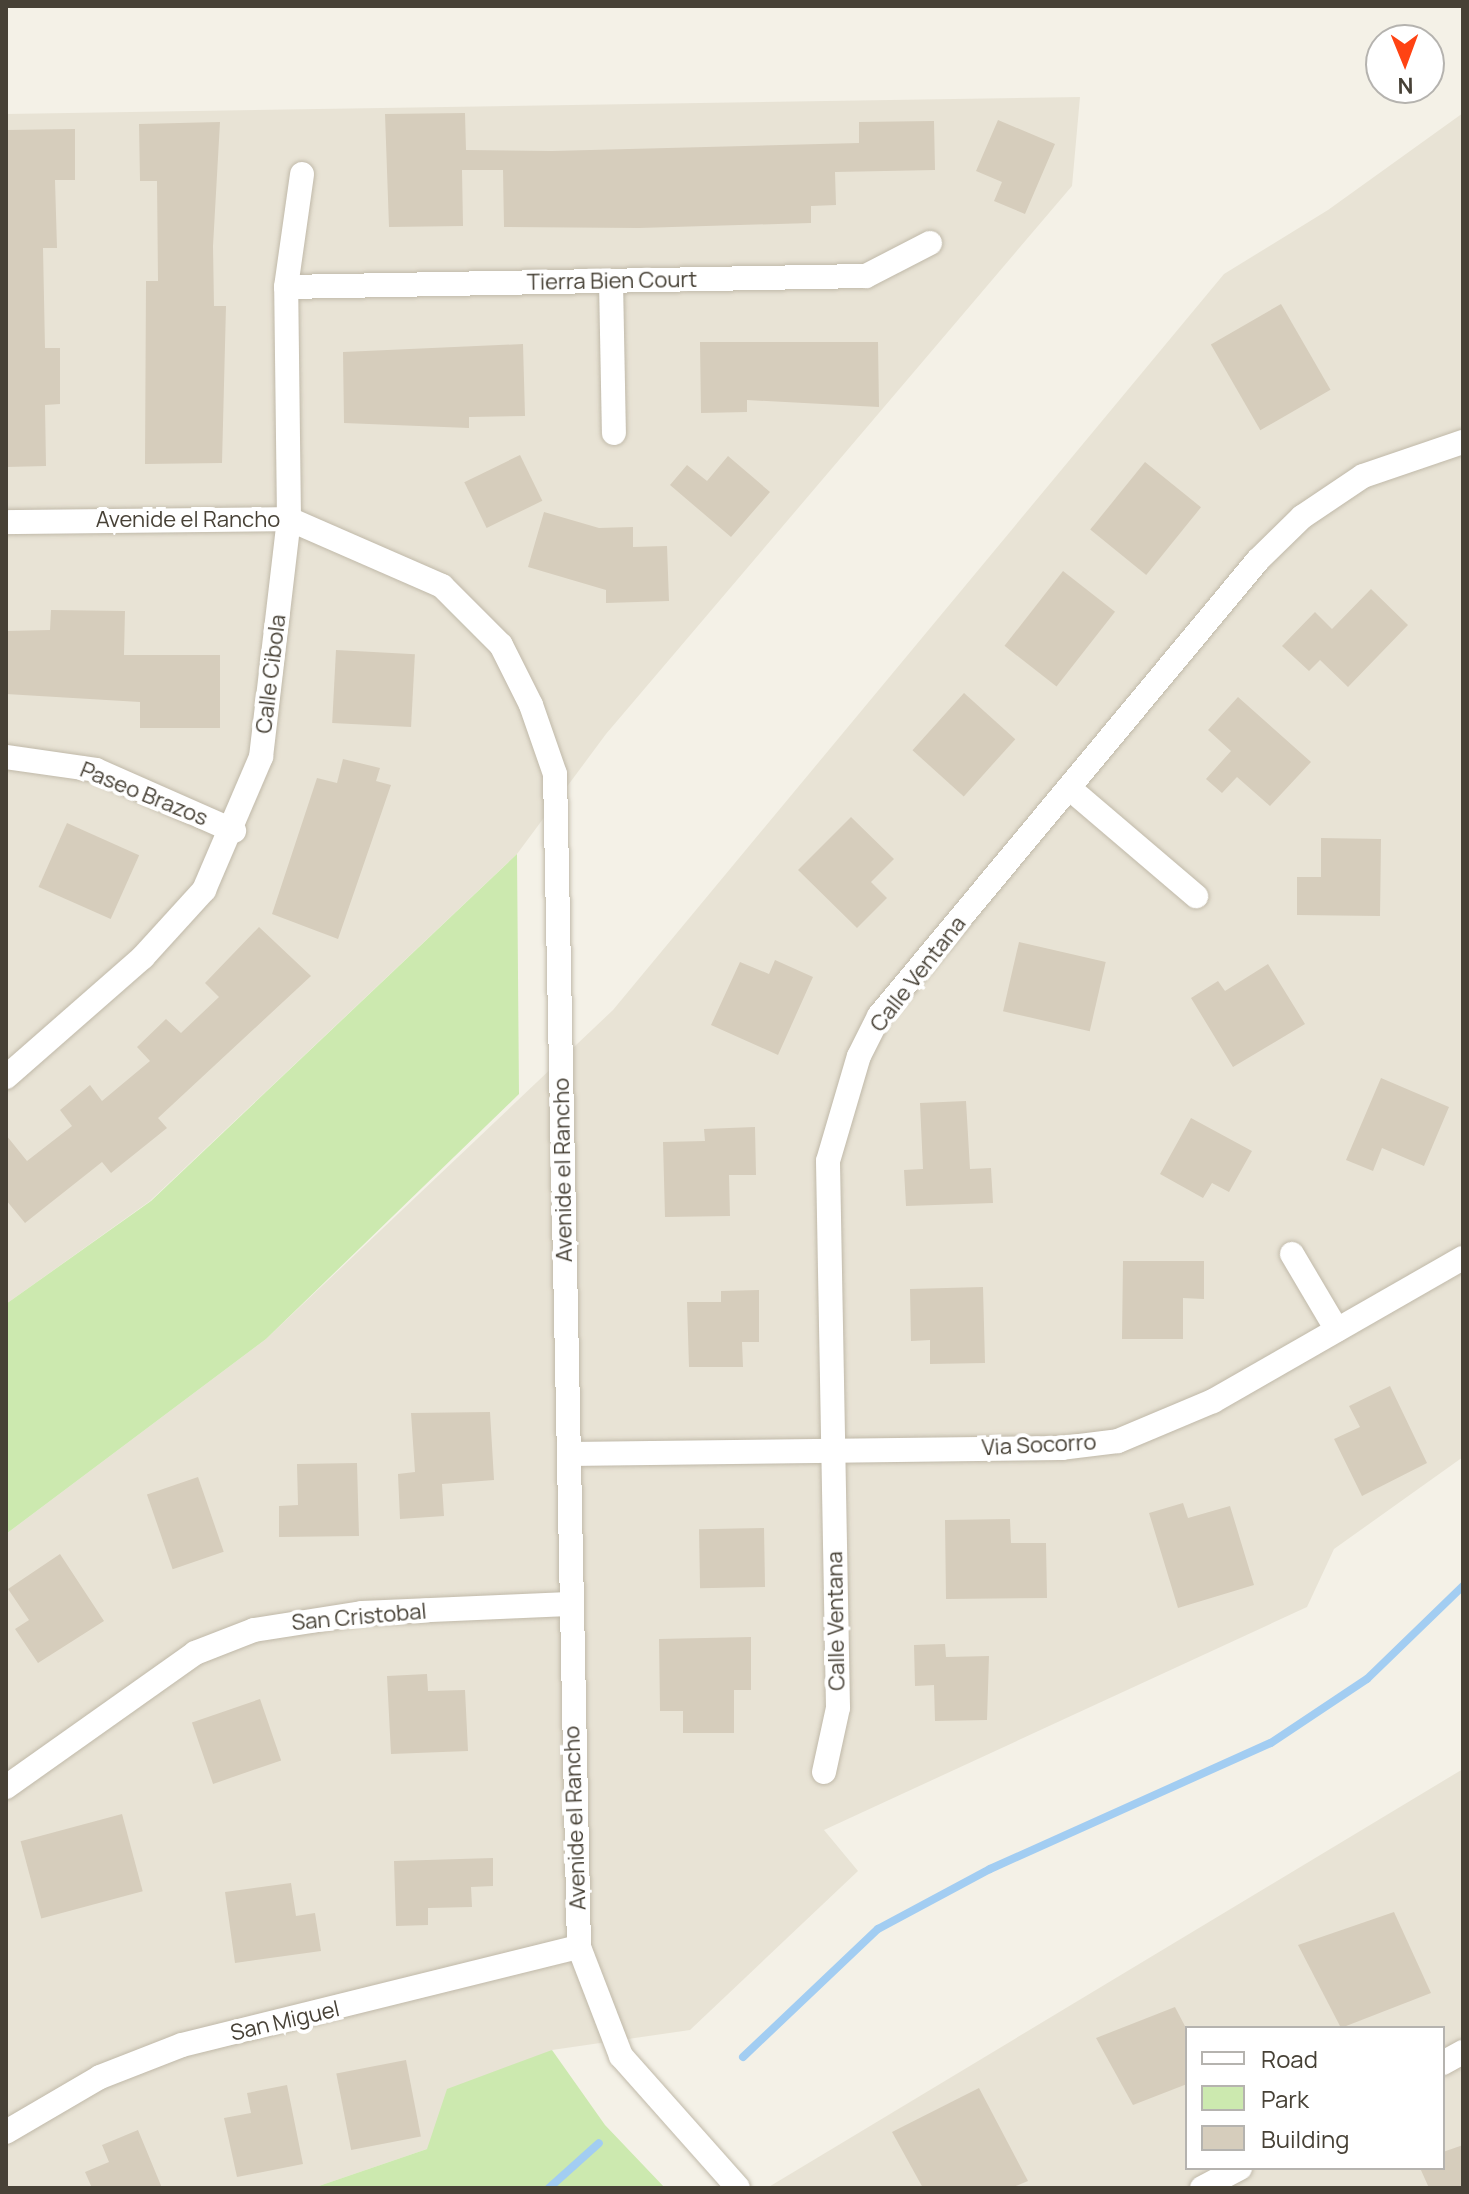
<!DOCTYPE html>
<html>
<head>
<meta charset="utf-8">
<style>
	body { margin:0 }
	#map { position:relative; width:1469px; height:2194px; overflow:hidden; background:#f4f1e7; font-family:Manrope,sans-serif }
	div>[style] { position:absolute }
	.residential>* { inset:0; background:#e8e3d5 }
	.green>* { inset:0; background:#cce9af }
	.stream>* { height:8px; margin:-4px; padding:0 4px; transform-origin:4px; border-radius:4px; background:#a2cdf2 }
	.building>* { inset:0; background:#d6cdbc; transform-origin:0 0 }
	.roads { filter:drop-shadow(0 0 2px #c0b9a9) drop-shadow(0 0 2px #c0b9a9) }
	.minor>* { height:24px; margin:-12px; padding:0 12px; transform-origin:12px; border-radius:12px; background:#fff }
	span { translate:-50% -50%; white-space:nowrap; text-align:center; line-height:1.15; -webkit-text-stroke:8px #fff; paint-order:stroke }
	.street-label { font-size:22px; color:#474136 }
	.frame { position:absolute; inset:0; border:8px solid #474136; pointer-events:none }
	.legend { position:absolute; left:1185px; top:2026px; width:260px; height:144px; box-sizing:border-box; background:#fff; border:2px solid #b5b3af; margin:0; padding:10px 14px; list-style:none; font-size:24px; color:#474136 }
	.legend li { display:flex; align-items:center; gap:16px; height:40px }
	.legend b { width:40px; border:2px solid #b5b3af }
	.north { position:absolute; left:1365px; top:24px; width:80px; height:80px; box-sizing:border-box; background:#fff; border:2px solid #b5b3af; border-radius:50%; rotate:179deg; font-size:22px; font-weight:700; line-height:32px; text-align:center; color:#474136 }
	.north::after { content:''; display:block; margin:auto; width:28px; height:36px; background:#ff4313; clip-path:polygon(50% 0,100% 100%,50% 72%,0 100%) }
</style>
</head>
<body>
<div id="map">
	<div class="residential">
		<i style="clip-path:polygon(1080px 97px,1072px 186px,606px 734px,517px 854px,150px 1201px,6px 1304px,6px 114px)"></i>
		<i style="clip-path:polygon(1463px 113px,1463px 1457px,1334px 1549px,1307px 1607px,824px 1830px,858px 1871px,690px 2030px,552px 2050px,427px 2149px,313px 2188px,6px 2188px,6px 1534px,266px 1339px,613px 1010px,1224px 274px,1328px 210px)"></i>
		<i style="clip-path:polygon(evenodd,1463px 1769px,1463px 2188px,767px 2188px,1463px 1769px,1187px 2028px,1443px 2028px,1443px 2168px,1187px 2168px,1187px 2028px)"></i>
	</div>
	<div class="green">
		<i style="clip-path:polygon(517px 854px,519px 1094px,266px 1339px,6px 1534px,6px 1304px,151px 1201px)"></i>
		<i style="clip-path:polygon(552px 2050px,605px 2125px,665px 2188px,313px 2188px,427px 2149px,447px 2089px)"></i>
	</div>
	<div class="stream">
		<i style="left:743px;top:2057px;width:186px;rotate:-43.5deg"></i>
		<i style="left:878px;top:1929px;width:127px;rotate:-28.2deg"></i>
		<i style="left:990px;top:1869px;width:308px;rotate:-24.2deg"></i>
		<i style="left:1271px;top:1743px;width:115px;rotate:-33.7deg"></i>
		<i style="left:1367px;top:1679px;width:134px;rotate:-44.1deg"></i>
		<i style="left:549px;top:2188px;width:67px;rotate:-42deg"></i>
	</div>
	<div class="building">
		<i style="clip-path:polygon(465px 113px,466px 150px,552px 151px,859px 143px,859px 122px,934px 121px,935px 170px,835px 172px,836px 205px,811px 206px,811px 223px,639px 228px,504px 227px,503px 170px,462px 170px,463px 226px,389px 227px,385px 114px)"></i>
		<i style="clip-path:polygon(998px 120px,1055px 144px,1025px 214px,994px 201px,1002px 182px,976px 171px)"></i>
		<i style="clip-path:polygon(220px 122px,213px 246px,214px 306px,226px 306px,222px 463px,145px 464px,146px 281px,158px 281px,157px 181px,140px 181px,139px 124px)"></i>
		<i style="clip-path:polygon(75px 129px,75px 180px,55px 180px,57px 248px,43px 248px,45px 348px,60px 348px,60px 404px,45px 405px,46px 466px,6px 467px,6px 130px)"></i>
		<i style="left:1281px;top:304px;width:99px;height:81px;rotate:60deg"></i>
		<i style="clip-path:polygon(700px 342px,878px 342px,879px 407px,747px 400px,747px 412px,701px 413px)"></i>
		<i style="clip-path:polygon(523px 344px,525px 416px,469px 417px,469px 428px,344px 423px,343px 352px)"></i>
		<i style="left:520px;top:455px;width:51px;height:62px;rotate:64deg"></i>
		<i style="clip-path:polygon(728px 456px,770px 492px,731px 537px,670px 485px,687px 465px,707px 481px)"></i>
		<i style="left:1145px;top:462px;width:72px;height:87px;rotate:39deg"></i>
		<i style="clip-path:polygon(544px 512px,599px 528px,633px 527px,633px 547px,667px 546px,669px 601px,606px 603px,606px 590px,528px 567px)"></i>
		<i style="left:1063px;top:571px;width:66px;height:95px;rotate:38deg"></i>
		<i style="clip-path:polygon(1371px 589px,1408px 625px,1348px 687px,1320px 660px,1309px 671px,1282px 646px,1315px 612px,1332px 629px)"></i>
		<i style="clip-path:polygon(51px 610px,125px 611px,124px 655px,220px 655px,220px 728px,140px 728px,140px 702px,6px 694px,6px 631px,50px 630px)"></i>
		<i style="left:336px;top:650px;width:79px;height:73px;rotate:3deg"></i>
		<i style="left:964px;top:693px;width:69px;height:77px;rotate:42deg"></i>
		<i style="clip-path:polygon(1238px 697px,1311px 762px,1270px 806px,1237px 777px,1222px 793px,1206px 779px,1231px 751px,1208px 730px)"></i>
		<i style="clip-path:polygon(343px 759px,380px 768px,376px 781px,391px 785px,338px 939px,272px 914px,317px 778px,337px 783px)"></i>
		<i style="clip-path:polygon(851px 817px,894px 859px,871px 882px,887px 898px,857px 928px,798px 870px)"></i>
		<i style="left:67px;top:823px;width:79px;height:70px;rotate:24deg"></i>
		<i style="clip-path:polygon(1321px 838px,1381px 839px,1380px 916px,1297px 915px,1297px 877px,1321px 877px)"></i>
		<i style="clip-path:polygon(259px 927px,311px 976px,158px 1118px,167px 1128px,111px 1173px,102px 1162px,25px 1223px,6px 1200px,6px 1135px,27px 1161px,72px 1126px,60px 1110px,90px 1085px,102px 1101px,150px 1061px,137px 1047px,166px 1019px,181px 1033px,219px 997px,205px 983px)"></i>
		<i style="left:1019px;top:942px;width:89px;height:71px;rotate:13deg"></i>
		<i style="clip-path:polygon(775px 960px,813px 977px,778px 1055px,711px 1025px,740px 962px,769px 974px)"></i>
		<i style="clip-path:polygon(1268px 964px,1305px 1024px,1233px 1067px,1191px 998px,1218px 981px,1225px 991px)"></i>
		<i style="clip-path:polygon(1381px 1078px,1449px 1107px,1424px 1166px,1382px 1148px,1373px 1171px,1346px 1160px)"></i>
		<i style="clip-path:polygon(966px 1101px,970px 1169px,991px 1168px,993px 1203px,906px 1206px,904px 1170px,923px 1169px,920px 1103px)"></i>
		<i style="clip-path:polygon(1191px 1118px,1252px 1151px,1229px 1192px,1212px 1183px,1203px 1198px,1160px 1174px)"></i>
		<i style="clip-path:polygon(755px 1127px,756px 1175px,729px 1175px,730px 1216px,665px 1217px,663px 1142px,705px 1141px,704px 1129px)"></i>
		<i style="clip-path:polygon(1123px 1261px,1204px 1261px,1204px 1299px,1183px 1298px,1183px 1339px,1122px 1339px)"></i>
		<i style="clip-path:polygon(983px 1287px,985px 1363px,930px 1364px,930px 1340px,911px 1341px,910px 1289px)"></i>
		<i style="clip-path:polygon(759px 1290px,759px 1342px,742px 1342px,743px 1367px,689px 1367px,687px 1302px,721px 1302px,721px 1291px)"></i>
		<i style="clip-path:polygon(1390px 1386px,1427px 1463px,1362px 1496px,1334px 1439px,1360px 1427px,1349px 1406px)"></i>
		<i style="clip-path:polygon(490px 1412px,494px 1480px,442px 1484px,444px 1516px,400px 1519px,398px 1474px,415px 1472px,411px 1413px)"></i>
		<i style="clip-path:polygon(357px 1463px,359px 1536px,279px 1537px,279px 1506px,298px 1505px,297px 1464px)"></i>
		<i style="left:198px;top:1477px;width:79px;height:54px;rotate:71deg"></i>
		<i style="clip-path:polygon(1183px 1503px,1188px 1518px,1230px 1506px,1254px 1585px,1178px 1608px,1149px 1513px)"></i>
		<i style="clip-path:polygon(1010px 1519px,1011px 1543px,1046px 1543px,1047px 1598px,946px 1599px,945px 1520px)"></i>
		<i style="left:764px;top:1528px;width:59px;height:65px;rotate:89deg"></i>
		<i style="clip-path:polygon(60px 1554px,104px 1621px,38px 1663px,15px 1629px,29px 1620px,8px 1589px)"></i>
		<i style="clip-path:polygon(751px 1637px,751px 1690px,734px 1690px,734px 1733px,683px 1733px,683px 1711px,660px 1711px,659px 1639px)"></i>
		<i style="clip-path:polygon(945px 1644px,946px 1657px,989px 1656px,987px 1720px,935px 1721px,934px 1685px,915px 1686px,914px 1645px)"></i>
		<i style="clip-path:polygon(427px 1674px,428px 1691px,465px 1690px,468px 1751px,391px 1754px,387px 1676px)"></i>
		<i style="left:260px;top:1699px;width:65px;height:72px;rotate:71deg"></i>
		<i style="left:122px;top:1814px;width:80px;height:105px;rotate:75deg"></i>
		<i style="clip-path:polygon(493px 1858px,493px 1886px,471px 1887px,472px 1907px,428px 1908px,428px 1925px,396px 1926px,394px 1861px)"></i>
		<i style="clip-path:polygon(291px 1883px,296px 1916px,315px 1913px,321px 1951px,235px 1963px,225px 1892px)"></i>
		<i style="clip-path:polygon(1394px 1912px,1431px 1993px,1341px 2028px,1298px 1945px)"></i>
		<i style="clip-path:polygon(1175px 2007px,1187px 2030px,1187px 2084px,1133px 2105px,1096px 2038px)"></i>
		<i style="left:406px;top:2060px;width:78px;height:71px;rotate:79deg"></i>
		<i style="clip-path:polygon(287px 2085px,303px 2164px,237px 2177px,224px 2118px,251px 2113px,247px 2093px)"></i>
		<i style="clip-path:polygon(979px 2088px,1028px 2181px,1011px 2188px,923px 2188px,892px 2132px)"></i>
		<i style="clip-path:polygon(138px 2130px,162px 2188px,92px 2188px,85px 2172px,109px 2162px,102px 2145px)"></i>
		<i style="clip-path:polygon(1463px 2145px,1463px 2188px,1429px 2188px,1420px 2168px,1443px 2168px,1443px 2152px)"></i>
	</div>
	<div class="roads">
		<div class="minor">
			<i style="left:611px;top:281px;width:152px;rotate:88.9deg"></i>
			<i style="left:286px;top:287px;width:580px;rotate:-1.09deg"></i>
			<i style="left:866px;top:276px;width:72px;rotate:-27.3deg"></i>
			<i style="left:6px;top:522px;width:283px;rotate:-0.6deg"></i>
			<i style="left:289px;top:519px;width:167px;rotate:23.6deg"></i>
			<i style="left:442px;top:586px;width:83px;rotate:45deg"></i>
			<i style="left:501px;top:645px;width:67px;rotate:63.4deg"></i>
			<i style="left:531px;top:705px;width:73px;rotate:70.8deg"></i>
			<i style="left:555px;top:774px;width:1173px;rotate:88.83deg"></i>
			<i style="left:579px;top:1947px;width:117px;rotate:68.9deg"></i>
			<i style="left:621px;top:2056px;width:176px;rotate:48.4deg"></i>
			<i style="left:6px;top:757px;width:91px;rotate:8.2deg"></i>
			<i style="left:96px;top:770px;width:151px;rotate:23.8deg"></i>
			<i style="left:1069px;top:788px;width:167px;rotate:40.4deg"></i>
			<i style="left:6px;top:1077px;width:182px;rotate:-41.2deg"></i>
			<i style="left:143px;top:957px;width:91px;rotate:-47.7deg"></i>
			<i style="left:204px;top:890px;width:145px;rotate:-66.8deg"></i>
			<i style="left:261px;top:757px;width:240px;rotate:-83.3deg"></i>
			<i style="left:289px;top:519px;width:232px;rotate:-90.7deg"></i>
			<i style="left:286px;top:287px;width:114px;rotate:-81.9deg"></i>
			<i style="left:1292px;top:1254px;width:88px;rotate:59.4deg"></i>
			<i style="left:569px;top:1454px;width:493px;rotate:-0.7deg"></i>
			<i style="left:1062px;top:1448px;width:56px;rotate:-7.1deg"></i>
			<i style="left:1118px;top:1441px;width:103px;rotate:-22.8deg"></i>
			<i style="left:1213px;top:1401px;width:288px;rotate:-29.8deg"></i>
			<i style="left:824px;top:1772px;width:66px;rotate:-77.7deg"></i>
			<i style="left:838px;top:1708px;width:547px;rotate:-91.05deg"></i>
			<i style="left:828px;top:1161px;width:109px;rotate:-73.6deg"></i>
			<i style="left:859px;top:1056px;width:45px;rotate:-63.4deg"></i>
			<i style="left:879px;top:1016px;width:593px;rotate:-50.27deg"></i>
			<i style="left:1258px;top:560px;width:62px;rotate:-44.3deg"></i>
			<i style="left:1302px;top:517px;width:73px;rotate:-33.9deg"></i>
			<i style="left:1363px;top:476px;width:106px;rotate:-18.8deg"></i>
			<i style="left:6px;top:1787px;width:232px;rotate:-35.3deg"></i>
			<i style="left:195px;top:1653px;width:63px;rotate:-21.3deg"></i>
			<i style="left:254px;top:1630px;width:109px;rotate:-8.9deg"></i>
			<i style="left:362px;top:1613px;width:207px;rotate:-2.5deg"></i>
			<i style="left:1443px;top:2063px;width:23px;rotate:-29deg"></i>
			<i style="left:6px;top:2132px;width:109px;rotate:-30.3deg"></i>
			<i style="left:100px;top:2077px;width:88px;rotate:-21.3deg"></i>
			<i style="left:182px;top:2045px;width:409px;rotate:-13.9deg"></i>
			<i style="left:1202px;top:2188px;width:43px;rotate:-27.8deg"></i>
		</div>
	</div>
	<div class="street-label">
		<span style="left:612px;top:281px;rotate:-1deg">Tierra Bien Court</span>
		<span style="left:188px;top:520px">Avenide el Rancho</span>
		<span style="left:271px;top:674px;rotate:-83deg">Calle Cibola</span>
		<span style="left:144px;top:794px;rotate:22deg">Paseo Brazos</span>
		<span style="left:918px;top:974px;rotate:-52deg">Calle Ventana</span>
		<span style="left:563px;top:1170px;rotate:-91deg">Avenide el Rancho</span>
		<span style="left:1039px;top:1445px;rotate:-3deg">Via Socorro</span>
		<span style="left:359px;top:1617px;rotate:-5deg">San Cristobal</span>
		<span style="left:836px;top:1621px;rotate:-91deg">Calle Ventana</span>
		<span style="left:575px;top:1818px;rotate:-92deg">Avenide el Rancho</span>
		<span style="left:285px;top:2021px;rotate:-13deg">San Miguel</span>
	</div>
	<div class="frame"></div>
	<ul class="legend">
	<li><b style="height:10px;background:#fff"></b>Road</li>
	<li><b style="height:22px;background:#cce9af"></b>Park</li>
	<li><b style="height:22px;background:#d6cdbc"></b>Building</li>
	</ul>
	<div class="north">N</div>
</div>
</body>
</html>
